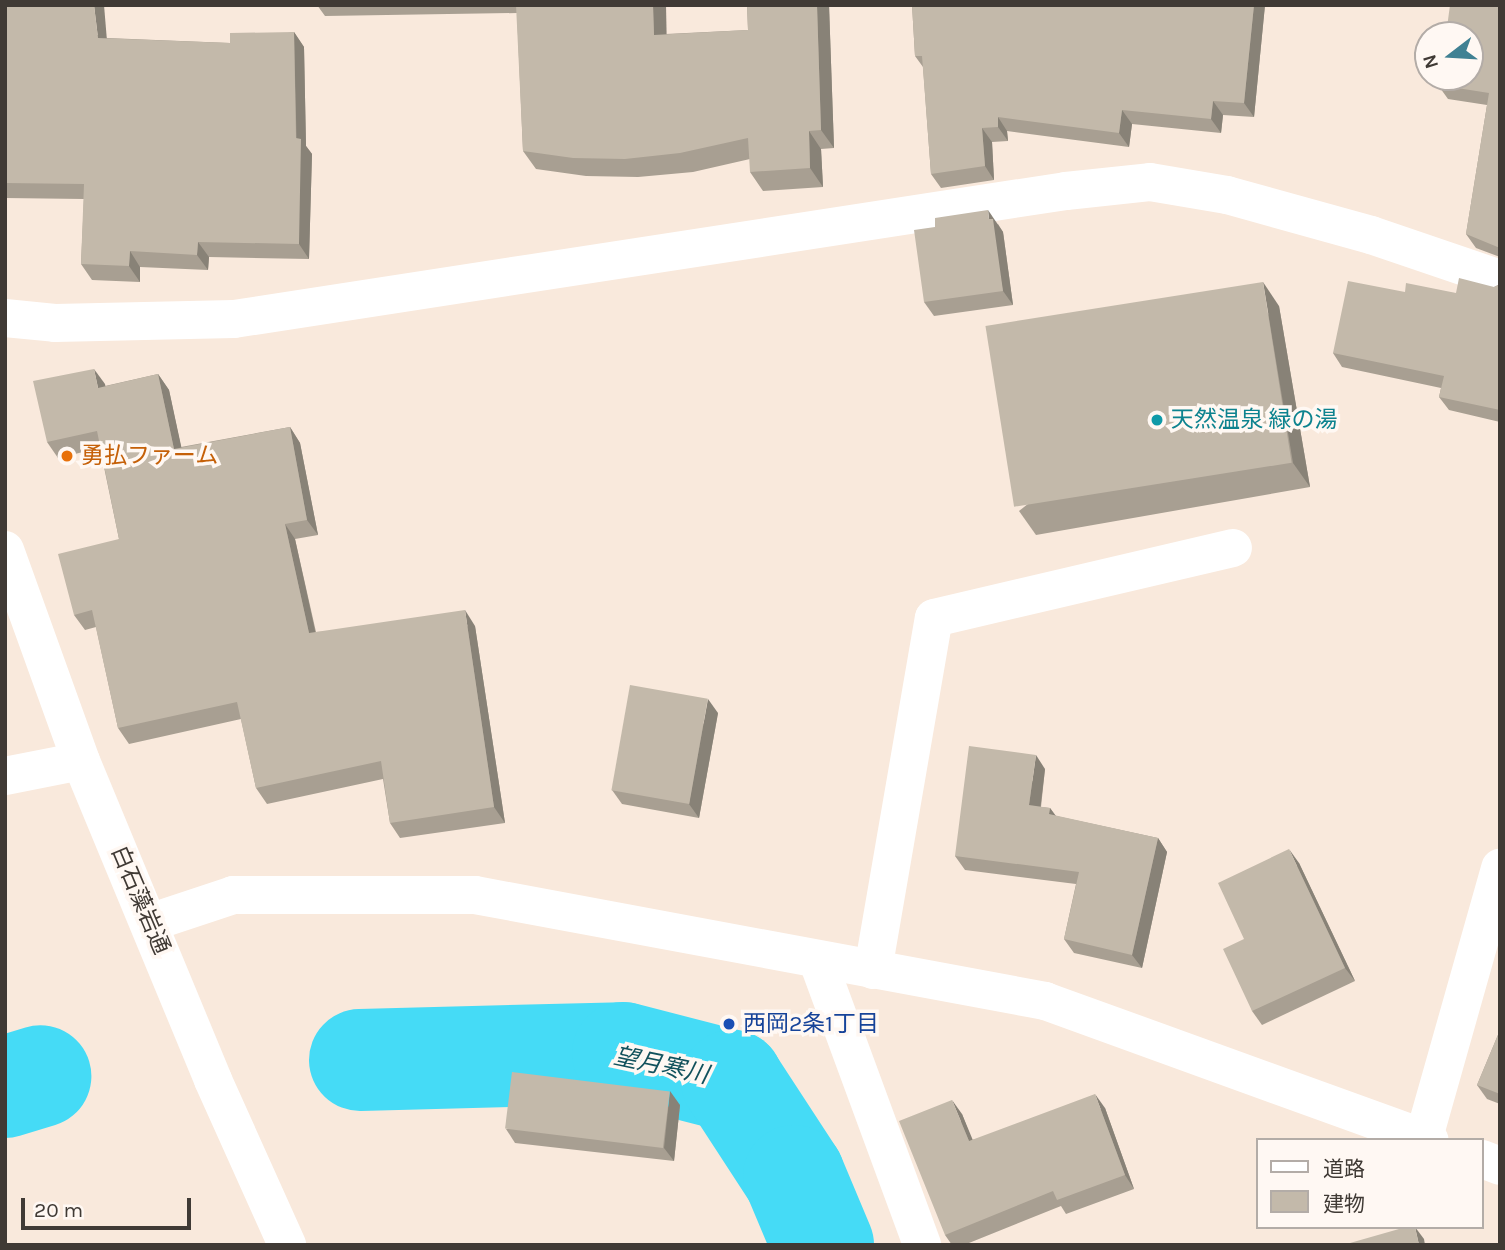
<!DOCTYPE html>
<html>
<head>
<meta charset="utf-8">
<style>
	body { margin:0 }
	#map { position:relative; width:1505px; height:1250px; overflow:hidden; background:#f9e9dc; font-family:Karla,"Noto Sans JP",sans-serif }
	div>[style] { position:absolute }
	.river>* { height:102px; margin:-51px; padding:0 51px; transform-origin:51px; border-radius:51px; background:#45dbf6 }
	.minor>* { height:38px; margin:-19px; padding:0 19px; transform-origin:19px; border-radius:19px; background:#fff }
	.major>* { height:38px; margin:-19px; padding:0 19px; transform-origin:19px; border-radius:19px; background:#fff }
	.wall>* { inset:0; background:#a89f92 }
	.shaded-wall>* { inset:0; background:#888277 }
	.building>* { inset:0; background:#c3b9aa; transform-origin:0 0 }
	.dots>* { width:19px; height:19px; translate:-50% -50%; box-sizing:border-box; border:4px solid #fff8f3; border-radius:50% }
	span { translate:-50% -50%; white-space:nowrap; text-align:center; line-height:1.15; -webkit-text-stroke:7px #fff8f3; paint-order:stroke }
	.culture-label { font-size:23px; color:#0d838f }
	.left { translate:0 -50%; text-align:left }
	.food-label { font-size:23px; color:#c56008 }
	.street-label { font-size:23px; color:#403a35 }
	.transit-label { font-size:23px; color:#164399 }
	.water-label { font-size:24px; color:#12515c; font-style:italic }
	.frame { position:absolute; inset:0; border:7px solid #403a35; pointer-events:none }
	.legend { position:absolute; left:1256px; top:1138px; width:228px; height:91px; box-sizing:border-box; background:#fff8f3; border:2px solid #b3aca7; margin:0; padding:9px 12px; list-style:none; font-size:21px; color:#403a35 }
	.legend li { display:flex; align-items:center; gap:14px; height:35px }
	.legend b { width:35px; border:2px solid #b3aca7 }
	.north { position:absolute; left:1414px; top:21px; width:70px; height:70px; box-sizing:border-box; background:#fff8f3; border:2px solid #b3aca7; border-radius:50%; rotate:253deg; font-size:19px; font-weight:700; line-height:28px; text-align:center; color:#403a35 }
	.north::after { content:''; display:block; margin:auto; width:24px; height:32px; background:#408193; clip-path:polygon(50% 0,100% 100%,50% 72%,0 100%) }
	.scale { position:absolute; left:21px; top:1198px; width:170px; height:32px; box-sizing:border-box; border:4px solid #403a35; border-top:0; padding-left:9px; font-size:21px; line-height:24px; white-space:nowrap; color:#403a35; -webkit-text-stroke:5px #fff8f3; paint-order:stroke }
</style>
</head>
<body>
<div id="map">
	<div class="river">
		<i style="left:360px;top:1060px;width:263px;rotate:-1.5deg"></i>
		<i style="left:623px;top:1053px;width:113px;rotate:14.4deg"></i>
		<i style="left:732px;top:1081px;width:113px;rotate:56.9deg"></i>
		<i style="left:794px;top:1176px;width:75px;rotate:67.2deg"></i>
		<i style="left:5px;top:1087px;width:37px;rotate:-17deg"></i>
	</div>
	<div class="minor">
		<i style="left:5px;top:318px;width:50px;rotate:5.7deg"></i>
		<i style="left:55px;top:323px;width:179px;rotate:-1.3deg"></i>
		<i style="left:234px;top:319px;width:842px;rotate:-8.75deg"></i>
		<i style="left:1066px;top:191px;width:84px;rotate:-6.1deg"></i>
		<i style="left:1150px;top:182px;width:78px;rotate:9.6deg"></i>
		<i style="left:1227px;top:195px;width:149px;rotate:15.5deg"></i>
		<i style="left:1371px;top:235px;width:136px;rotate:18.8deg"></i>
		<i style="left:5px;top:776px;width:77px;rotate:-11.2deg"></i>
		<i style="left:149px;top:923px;width:89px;rotate:-18.4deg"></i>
		<i style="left:233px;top:895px;width:242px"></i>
		<i style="left:475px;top:895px;width:580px;rotate:10.53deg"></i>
		<i style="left:1045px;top:1001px;width:409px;rotate:19.9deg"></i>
		<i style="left:817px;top:959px;width:305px;rotate:69.8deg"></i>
		<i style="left:873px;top:970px;width:357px;rotate:-80.2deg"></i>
		<i style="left:934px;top:618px;width:307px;rotate:-13.2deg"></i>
		<i style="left:1424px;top:1137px;width:280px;rotate:-74.2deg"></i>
		<i style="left:1482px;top:1159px;width:19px;rotate:21deg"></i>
	</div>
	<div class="major">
		<i style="left:5px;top:550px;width:224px;rotate:70.2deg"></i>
		<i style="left:81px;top:761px;width:345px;rotate:67.5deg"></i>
		<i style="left:213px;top:1080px;width:181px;rotate:65.8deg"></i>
	</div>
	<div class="wall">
		<i style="clip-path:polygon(5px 5px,107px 38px,230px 43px,294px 32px,304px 47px,306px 146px,312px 154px,309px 259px,209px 257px,208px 270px,140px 267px,140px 282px,92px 280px,81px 264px,84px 199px,5px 198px)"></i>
		<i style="clip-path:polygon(317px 5px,666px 5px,666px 34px,748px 30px,747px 5px,829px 5px,834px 148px,821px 149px,823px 187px,763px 191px,750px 172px,750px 159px,693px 172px,638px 177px,586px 176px,536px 169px,523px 151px,517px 13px,325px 16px)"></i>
		<i style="clip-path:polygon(912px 5px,1265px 5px,1254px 117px,1223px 115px,1221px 133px,1132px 124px,1129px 147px,1007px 131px,1008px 141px,992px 142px,994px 180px,941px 188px,931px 174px,923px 67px,915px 56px)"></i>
		<i style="clip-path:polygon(1500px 5px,1500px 257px,1476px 248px,1466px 234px,1487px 105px,1448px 99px,1438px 85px)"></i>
		<i style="clip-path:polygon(998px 224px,1003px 232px,1013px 305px,934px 316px,924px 302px)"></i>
		<i style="clip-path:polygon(1500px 284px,1500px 422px,1449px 410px,1439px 397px,1441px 388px,1342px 367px,1333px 353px,1405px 292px,1456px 293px,1494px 287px)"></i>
		<i style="clip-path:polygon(1279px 306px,1310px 487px,1036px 535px,1019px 511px)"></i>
		<i style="clip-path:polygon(158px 374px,169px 390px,181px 447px,290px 427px,300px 443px,318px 535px,295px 539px,316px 632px,475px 626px,505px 823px,400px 838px,390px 823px,383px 779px,267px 804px,256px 788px,241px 719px,129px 744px,118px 728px,96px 627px,85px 630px,74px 615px,119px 539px,100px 448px,58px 458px,47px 442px,105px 384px,105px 386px)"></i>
		<i style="clip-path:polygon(718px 713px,699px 818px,622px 804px,612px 790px)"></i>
		<i style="clip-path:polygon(1045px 769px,1041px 807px,1050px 808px,1056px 816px,1158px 838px,1167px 852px,1142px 968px,1074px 953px,1064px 939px,1076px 884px,965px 870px,955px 856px)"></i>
		<i style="clip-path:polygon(1299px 863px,1355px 981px,1262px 1025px,1252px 1011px,1244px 939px)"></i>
		<i style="clip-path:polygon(1500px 1030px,1500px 1104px,1487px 1099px,1477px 1085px)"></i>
		<i style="clip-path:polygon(680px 1105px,674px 1161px,515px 1143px,506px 1129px)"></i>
		<i style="clip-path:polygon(1105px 1108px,1134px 1189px,1066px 1214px,1061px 1206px,964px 1245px,952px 1245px,945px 1235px,962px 1114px,972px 1140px)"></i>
	</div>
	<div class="shaded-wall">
		<i style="clip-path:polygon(94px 5px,104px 5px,108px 53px,98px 38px)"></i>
		<i style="clip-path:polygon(653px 5px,666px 5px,667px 53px,654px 35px)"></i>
		<i style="clip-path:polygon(817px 5px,829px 5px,834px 148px,821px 130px)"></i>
		<i style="clip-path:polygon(1254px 5px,1265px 5px,1254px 117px,1244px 103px)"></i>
		<i style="clip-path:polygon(294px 32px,304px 47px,306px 146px,312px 154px,309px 259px,299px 244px)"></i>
		<i style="clip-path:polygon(1213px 101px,1223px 115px,1221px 133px,1211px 119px)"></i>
		<i style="clip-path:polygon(1122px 110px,1132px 124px,1129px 147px,1119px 133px)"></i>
		<i style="clip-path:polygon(998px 117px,1007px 131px,1008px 141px,998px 127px)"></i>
		<i style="clip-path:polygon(982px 128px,992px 142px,994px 180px,985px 166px)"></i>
		<i style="clip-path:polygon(809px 131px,821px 149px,823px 187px,810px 168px)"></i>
		<i style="clip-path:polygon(988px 210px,1003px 232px,1013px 305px,1003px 291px,989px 219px)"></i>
		<i style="clip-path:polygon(198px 242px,209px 257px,208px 270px,197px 255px)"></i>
		<i style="clip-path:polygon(130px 251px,140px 267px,140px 282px,129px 266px)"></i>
		<i style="clip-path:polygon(1263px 282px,1279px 306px,1310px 487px,1293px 463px)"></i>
		<i style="clip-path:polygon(94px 369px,105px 384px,109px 403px,98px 388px)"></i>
		<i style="clip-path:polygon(158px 374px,169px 390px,185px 464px,174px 449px)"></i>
		<i style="clip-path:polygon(290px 427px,300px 443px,318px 535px,307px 520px)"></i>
		<i style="clip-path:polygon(285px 524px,295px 539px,319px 649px,309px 633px)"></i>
		<i style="clip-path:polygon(465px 610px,475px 626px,505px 823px,494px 807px)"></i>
		<i style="clip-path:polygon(708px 699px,718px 713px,699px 818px,689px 804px)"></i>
		<i style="clip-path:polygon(1036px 755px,1045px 769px,1039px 819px,1029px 805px)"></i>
		<i style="clip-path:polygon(1050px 808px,1060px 822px,1049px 814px)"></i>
		<i style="clip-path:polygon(1158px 838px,1167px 852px,1142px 968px,1132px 955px)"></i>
		<i style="clip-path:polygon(1289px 849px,1299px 863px,1355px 981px,1345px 968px)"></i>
		<i style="clip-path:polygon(670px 1091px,680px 1105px,674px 1161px,664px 1148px)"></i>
		<i style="clip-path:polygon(1095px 1094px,1105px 1108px,1134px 1189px,1125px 1175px)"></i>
		<i style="clip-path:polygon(952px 1100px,962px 1114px,979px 1155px,969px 1141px)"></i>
		<i style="clip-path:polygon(1415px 1227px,1424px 1239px,1425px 1245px,1419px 1245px)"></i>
	</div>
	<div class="building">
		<i style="clip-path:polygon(5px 5px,94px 5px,98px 38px,230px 43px,230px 33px,294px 32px,296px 138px,301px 139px,299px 244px,198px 242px,197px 255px,130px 251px,129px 266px,81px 264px,84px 184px,5px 183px)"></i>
		<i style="clip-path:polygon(516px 5px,653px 5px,654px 35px,748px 30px,747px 5px,817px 5px,821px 130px,809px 131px,810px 168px,750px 172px,748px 138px,680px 153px,625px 159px,573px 158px,523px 151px)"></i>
		<i style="clip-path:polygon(912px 5px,1254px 5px,1244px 103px,1213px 101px,1211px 119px,1122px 110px,1119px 133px,998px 117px,998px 127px,982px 128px,985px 166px,931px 174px,922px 56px,915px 56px)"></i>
		<i style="clip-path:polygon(1450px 5px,1500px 5px,1500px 248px,1466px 234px,1489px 93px,1438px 85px,1439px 77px,1470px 77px,1470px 35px,1446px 35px)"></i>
		<i style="clip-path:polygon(988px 210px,989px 219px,993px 219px,1003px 291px,924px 302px,914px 230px,935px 227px,935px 218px)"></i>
		<i style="clip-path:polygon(1459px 278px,1494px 287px,1500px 284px,1500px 410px,1439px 397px,1444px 376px,1333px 353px,1348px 281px,1405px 292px,1406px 283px,1456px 293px)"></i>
		<i style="left:1263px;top:282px;width:183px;height:281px;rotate:81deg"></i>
		<i style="clip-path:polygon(94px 369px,98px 388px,158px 374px,174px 449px,290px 427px,307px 520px,285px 524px,309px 633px,465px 610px,494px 807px,390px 823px,381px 761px,256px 788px,237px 702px,118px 728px,92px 610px,74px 615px,58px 554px,119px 539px,97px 431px,47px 442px,33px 381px)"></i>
		<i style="left:630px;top:685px;width:79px;height:107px;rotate:10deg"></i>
		<i style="clip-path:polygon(969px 746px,1036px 755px,1029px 805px,1050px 808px,1049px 814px,1158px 838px,1132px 955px,1064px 939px,1079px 872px,955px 856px)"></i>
		<i style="clip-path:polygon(1289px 849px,1345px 968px,1252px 1011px,1223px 949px,1244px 939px,1218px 883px)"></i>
		<i style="clip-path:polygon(1500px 1030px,1500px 1094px,1477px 1085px)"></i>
		<i style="left:512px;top:1072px;width:159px;height:57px;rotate:7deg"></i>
		<i style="clip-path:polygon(1095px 1094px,1125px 1175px,1057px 1200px,1053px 1191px,945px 1235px,899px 1121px,952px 1100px,969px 1141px)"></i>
		<i style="clip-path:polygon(1406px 1227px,1415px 1227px,1419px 1245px,1343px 1245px)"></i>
	</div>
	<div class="dots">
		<i style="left:1157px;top:420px;background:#0f9aa8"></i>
		<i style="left:67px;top:456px;background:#e8710a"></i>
		<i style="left:729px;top:1024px;background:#1a4fb4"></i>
	</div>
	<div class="culture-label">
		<span class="left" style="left:1171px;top:420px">天然温泉 緑の湯</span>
	</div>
	<div class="food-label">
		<span class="left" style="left:81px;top:456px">勇払ファーム</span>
	</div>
	<div class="street-label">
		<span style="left:140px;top:900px;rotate:67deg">白石藻岩通</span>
	</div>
	<div class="transit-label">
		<span class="left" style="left:743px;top:1024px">西岡2条1丁目</span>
	</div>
	<div class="water-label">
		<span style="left:661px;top:1066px;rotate:12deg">望月寒川</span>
	</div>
	<div class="frame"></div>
	<ul class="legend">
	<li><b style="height:9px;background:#fff"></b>道路</li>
	<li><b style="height:19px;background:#c3b9aa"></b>建物</li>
	</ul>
	<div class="north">N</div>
	<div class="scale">20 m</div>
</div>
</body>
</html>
